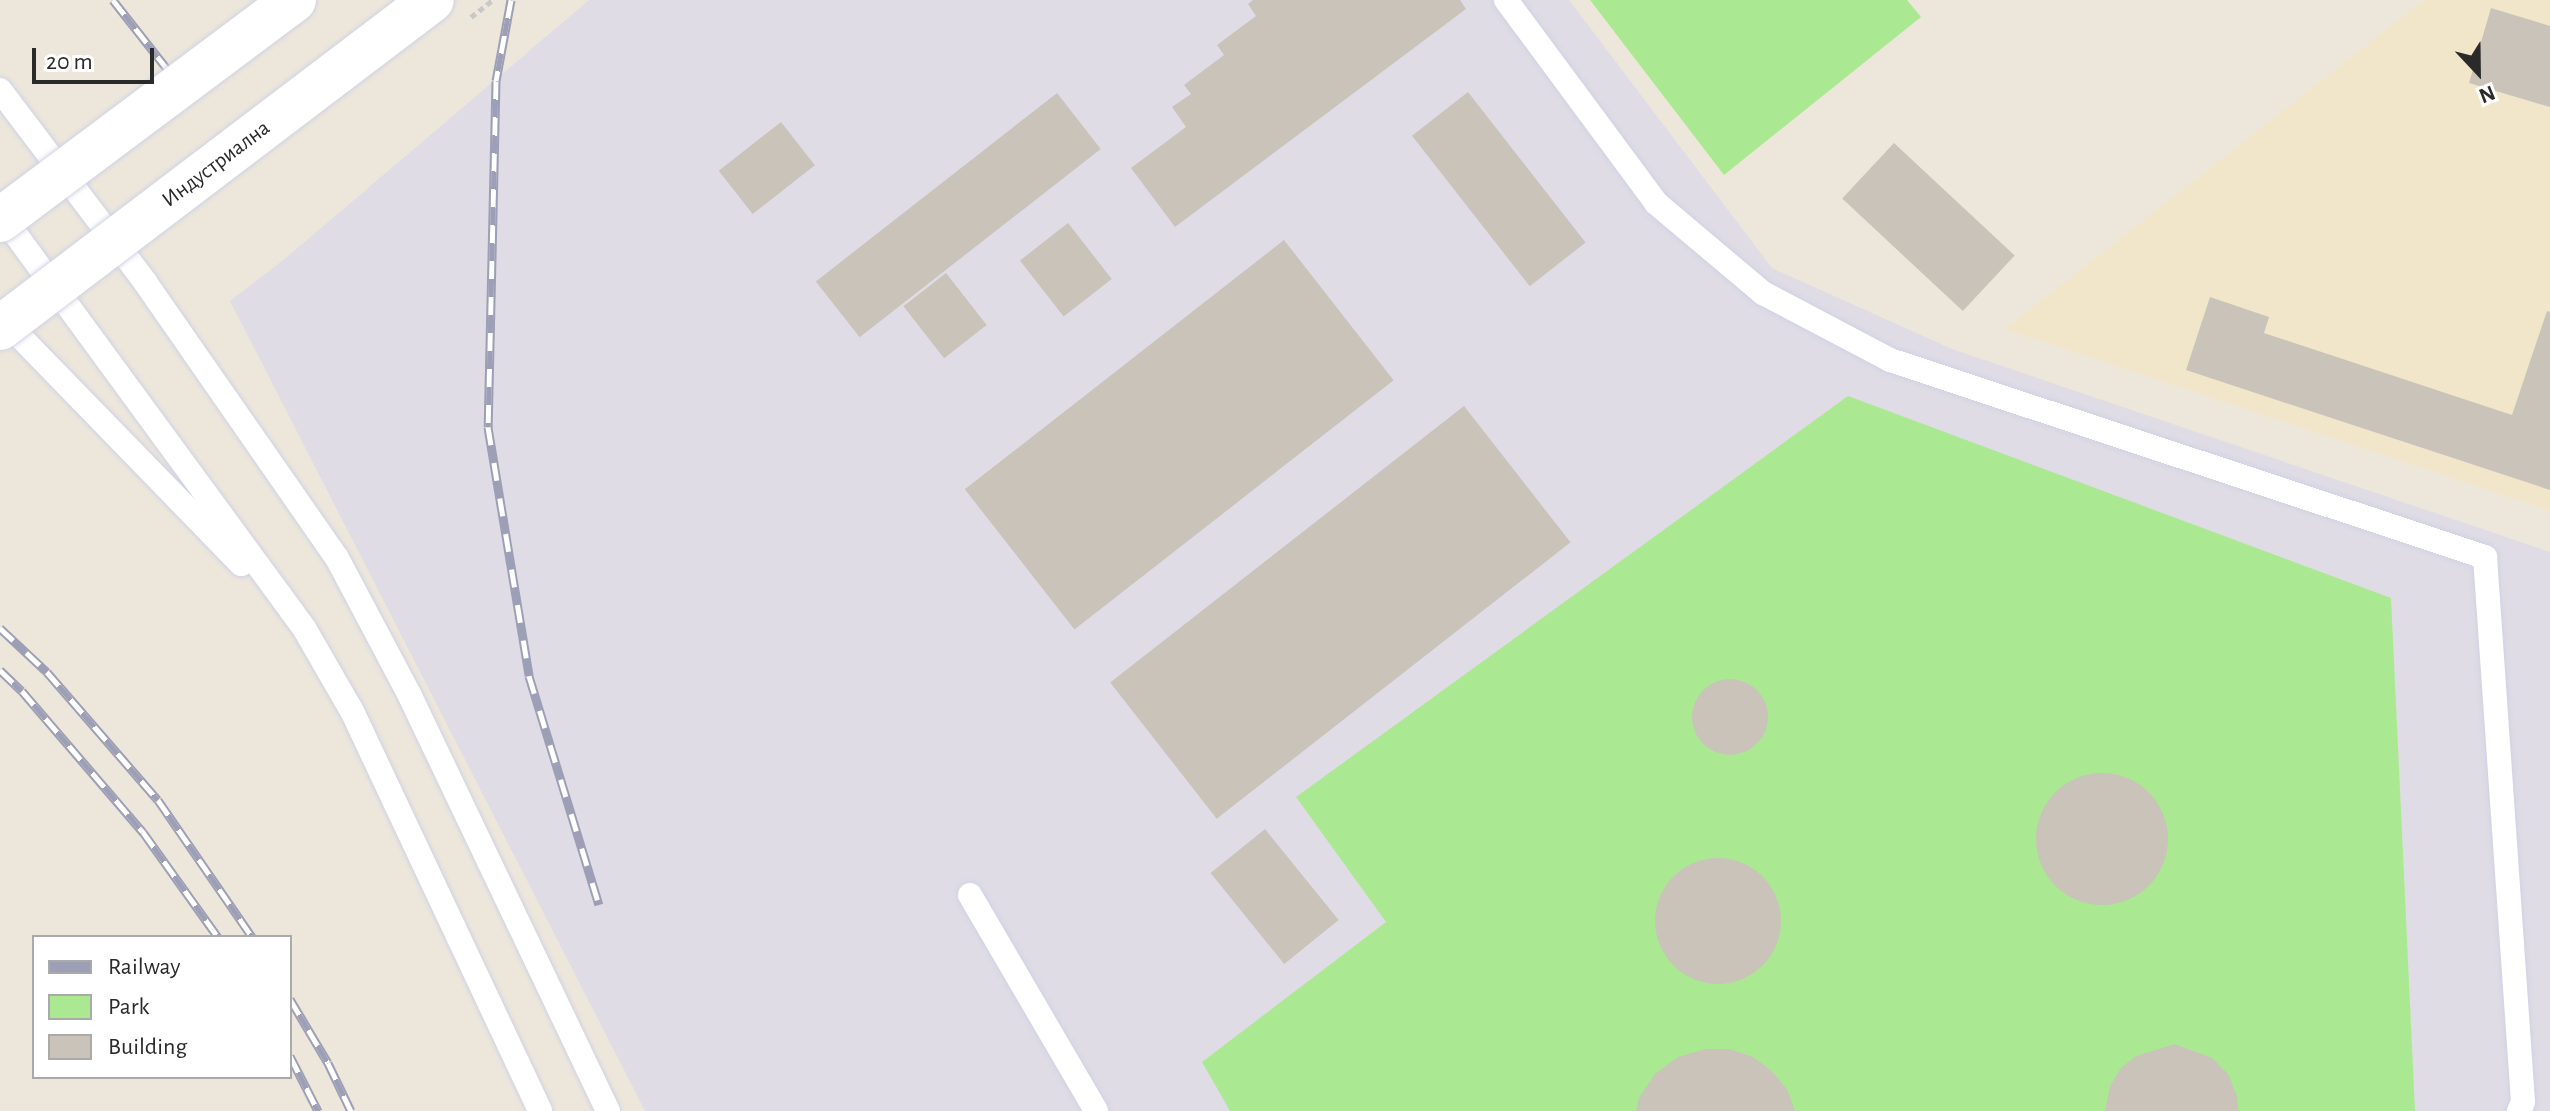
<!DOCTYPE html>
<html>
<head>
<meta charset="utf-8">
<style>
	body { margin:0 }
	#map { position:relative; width:2550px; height:1111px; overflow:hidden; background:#ede7db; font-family:"Alegreya Sans",sans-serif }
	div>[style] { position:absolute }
	.industrial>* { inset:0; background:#dfdce5 }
	.education>* { inset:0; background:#f1e6c9 }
	.green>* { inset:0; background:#aae992 }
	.building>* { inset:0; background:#c9c3ba; transform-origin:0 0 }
	.round { border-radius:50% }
	.roads { filter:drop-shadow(0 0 2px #d0d2e4) drop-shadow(0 0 2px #d0d2e4) }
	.service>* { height:24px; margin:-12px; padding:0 12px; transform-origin:12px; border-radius:12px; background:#fff }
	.rail>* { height:9px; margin-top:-4.5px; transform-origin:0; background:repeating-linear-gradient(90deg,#fff 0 18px,#9d9fb6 0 36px); box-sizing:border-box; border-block:2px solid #9d9fb6 }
	.path-bridge>* { height:5px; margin-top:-2.5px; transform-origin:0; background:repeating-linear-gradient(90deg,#c8c8c8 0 6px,transparent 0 10px) }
	.bridges { filter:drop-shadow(0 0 2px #d0d2e4) drop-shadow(0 0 2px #d0d2e4) }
	.secondary-bridge>* { height:44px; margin:-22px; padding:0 22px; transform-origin:22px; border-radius:22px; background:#fff }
	span { translate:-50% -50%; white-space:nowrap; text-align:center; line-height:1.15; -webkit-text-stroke:7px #fff; paint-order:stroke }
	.street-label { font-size:22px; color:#2a2a2a }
	.legend { position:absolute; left:32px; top:935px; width:260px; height:144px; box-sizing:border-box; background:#fff; border:2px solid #aaa; margin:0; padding:10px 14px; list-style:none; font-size:24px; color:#2a2a2a }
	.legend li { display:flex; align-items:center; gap:16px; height:40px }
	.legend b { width:40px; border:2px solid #aaa }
	.north { position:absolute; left:2438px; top:32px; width:80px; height:80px; -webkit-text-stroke:6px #fff; paint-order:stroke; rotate:158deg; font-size:22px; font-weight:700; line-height:32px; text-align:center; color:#2a2a2a }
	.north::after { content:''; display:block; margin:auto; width:28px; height:36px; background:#2a2a2a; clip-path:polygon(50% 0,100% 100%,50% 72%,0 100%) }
	.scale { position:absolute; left:32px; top:48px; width:122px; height:36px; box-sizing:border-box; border:4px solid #2a2a2a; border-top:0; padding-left:10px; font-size:24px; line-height:28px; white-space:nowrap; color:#2a2a2a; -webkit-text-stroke:6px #fff; paint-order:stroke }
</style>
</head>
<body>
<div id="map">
	<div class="industrial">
		<i style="clip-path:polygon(589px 0,1569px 0,1772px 268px,1952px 349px,2550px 552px,2550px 1111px,645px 1111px,230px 301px,287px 257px)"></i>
	</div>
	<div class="education">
		<i style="clip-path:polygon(2424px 0,2550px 0,2550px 511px,2005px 329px)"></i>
	</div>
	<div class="green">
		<i style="clip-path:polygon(1590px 0,1907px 0,1921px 17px,1724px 175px)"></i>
		<i style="clip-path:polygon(1848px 396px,2391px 598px,2415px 1111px,1230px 1111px,1202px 1062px,1386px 922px,1296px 797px)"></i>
	</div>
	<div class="building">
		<i style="clip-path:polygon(1253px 0,1460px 0,1466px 9px,1175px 227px,1131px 168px,1186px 127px,1172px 107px,1191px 94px,1184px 85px,1224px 55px,1217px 45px,1256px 16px,1248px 4px)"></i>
		<i style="clip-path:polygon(2491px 8px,2550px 26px,2550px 107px,2469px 83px)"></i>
		<i style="left:1468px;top:92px;width:191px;height:71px;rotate:52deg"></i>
		<i style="left:1057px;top:93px;width:71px;height:306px;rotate:52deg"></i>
		<i style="left:781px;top:122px;width:55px;height:79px;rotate:52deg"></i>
		<i style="left:1894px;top:143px;width:165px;height:76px;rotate:43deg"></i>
		<i style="left:1068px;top:223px;width:71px;height:61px;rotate:52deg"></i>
		<i style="left:1284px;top:240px;width:178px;height:405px;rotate:52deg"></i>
		<i style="left:946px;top:273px;width:66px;height:54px;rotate:52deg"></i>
		<i style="clip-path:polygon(2210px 297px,2269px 317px,2264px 333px,2512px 415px,2547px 311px,2550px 312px,2550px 490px,2186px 370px)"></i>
		<i style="left:1464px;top:406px;width:173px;height:449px;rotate:52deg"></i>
		<i class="round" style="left:1692px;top:679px;width:76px;height:76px"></i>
		<i class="round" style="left:2036px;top:773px;width:132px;height:132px"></i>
		<i style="left:1265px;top:829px;width:117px;height:70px;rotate:51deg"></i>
		<i class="round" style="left:1655px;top:858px;width:126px;height:126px"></i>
		<i style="clip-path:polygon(2175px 1044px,2212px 1058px,2228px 1074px,2237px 1096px,2238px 1111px,2105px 1111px,2110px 1086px,2121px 1068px,2136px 1056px)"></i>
		<i style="clip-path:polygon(1705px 1049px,1730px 1049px,1753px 1057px,1773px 1072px,1788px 1091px,1795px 1111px,1636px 1111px,1639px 1098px,1655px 1074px,1678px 1057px)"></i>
	</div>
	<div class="roads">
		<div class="service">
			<i style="left:1506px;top:0;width:252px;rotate:53.5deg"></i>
			<i style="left:1656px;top:203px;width:140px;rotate:40.1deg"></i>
			<i style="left:1763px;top:293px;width:144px;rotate:27.8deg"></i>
			<i style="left:1890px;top:360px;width:627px;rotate:18.32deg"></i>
			<i style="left:2485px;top:557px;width:546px;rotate:86.01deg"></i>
			<i style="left:2523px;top:1102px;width:10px;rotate:114deg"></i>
			<i style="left:0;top:90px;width:241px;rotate:52.9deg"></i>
			<i style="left:145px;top:282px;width:336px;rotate:55.2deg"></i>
			<i style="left:337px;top:558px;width:156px;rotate:62.1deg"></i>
			<i style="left:410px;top:696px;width:460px;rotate:64.5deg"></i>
			<i style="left:0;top:213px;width:514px;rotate:53.78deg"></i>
			<i style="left:304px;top:628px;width:96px;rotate:60deg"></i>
			<i style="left:352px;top:711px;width:442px;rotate:64.8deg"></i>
			<i style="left:0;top:316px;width:346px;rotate:45.8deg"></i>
			<i style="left:970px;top:895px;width:250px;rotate:59.7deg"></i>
		</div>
	</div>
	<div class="rail">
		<i style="left:113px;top:0;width:89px;rotate:51.8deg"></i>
		<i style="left:511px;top:0;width:82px;rotate:100.5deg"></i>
		<i style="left:496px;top:81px;width:346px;rotate:91.3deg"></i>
		<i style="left:488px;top:427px;width:252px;rotate:80.6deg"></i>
		<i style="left:529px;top:676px;width:239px;rotate:73deg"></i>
		<i style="left:0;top:628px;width:64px;rotate:43.1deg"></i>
		<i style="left:47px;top:672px;width:169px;rotate:49.1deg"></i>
		<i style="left:158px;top:800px;width:166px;rotate:55.5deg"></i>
		<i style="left:0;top:670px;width:30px;rotate:44deg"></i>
		<i style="left:22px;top:691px;width:186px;rotate:49.4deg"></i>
		<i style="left:143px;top:832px;width:129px;rotate:54.5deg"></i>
		<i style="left:290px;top:999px;width:74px;rotate:59.3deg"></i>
		<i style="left:328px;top:1063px;width:53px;rotate:64.4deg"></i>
		<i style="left:290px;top:1056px;width:62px;rotate:63deg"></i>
	</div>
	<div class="path-bridge">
		<i style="left:471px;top:17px;width:28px;rotate:-38deg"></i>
	</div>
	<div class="bridges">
		<div class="secondary-bridge">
			<i style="left:0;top:220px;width:367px;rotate:-36.8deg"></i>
			<i style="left:0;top:328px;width:542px;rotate:-37.21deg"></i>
		</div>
	</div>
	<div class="street-label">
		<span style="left:216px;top:164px;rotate:-37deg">Индустриална</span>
	</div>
	<ul class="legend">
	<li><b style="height:10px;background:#9d9fb6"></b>Railway</li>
	<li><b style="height:22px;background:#aae992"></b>Park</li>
	<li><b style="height:22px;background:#c9c3ba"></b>Building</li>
	</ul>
	<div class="north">N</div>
	<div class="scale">20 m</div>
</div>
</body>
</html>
